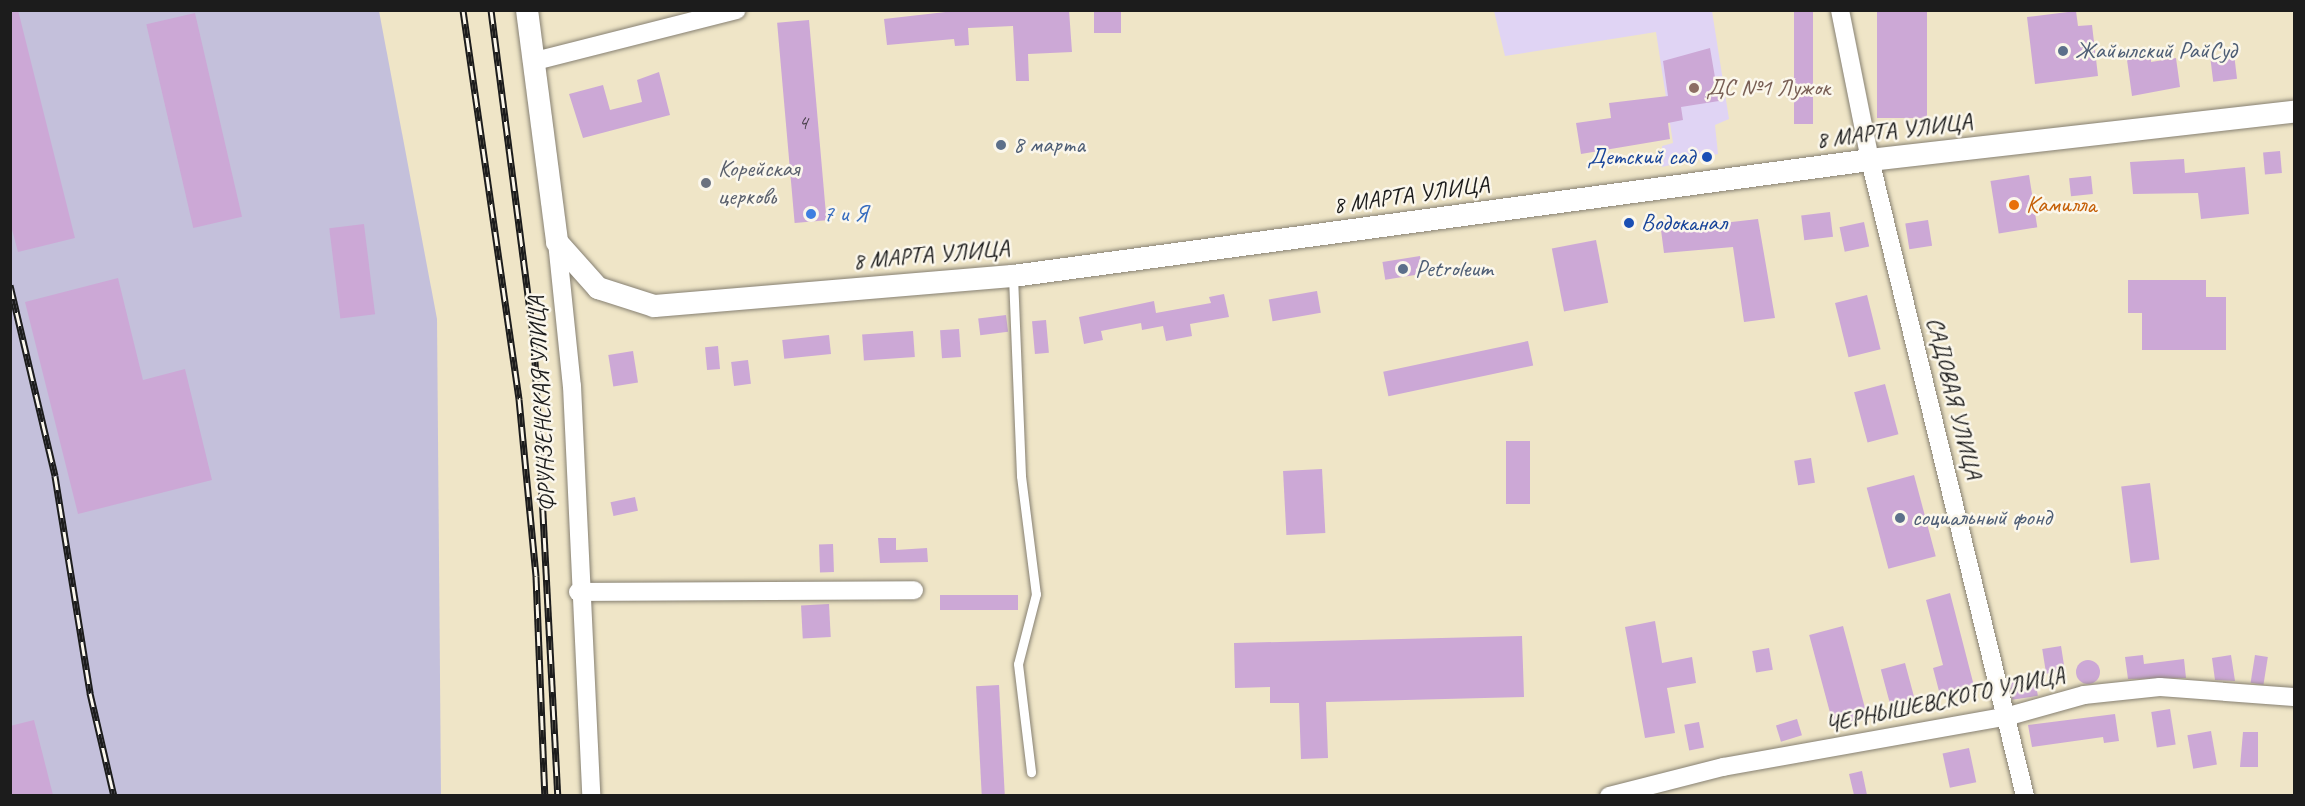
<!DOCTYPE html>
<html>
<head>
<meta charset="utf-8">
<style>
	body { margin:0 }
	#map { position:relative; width:2305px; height:806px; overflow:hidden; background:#efe5c7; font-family:Caveat,sans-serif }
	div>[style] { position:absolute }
	.built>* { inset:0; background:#e0d4f4 }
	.industrial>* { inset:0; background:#c4c0db }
	.building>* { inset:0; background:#cca8d6; transform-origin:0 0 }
	.round { border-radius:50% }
	.roads { filter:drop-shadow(0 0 2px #868072) drop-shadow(0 0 2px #868072) }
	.service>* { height:9px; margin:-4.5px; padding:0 4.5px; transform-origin:4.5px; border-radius:4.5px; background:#fff }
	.minor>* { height:18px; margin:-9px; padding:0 9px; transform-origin:9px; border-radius:9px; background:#fff }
	.tertiary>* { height:22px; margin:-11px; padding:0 11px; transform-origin:11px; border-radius:11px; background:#fff }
	.rail>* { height:7px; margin-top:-3.5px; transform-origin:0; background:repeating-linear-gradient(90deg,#fbf7ec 0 14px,#1c1c1c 0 28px); box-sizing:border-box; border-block:2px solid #1c1c1c }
	.dots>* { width:16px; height:16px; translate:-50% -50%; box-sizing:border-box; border:3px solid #fbf7ec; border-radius:50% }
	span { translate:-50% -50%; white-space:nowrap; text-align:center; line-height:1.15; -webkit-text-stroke:5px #fbf7ec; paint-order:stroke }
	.number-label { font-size:21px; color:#483f4a }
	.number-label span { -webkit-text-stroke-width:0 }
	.service-label { font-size:24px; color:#4e5e75 }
	.left { translate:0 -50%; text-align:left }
	.education-label { font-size:24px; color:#785e54 }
	.street-label { font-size:24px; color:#1c1c1c }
	.transit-label { font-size:24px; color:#164399 }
	.right { translate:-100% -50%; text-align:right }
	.worship-label { font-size:24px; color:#5b616d }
	.food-label { font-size:24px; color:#c56008 }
	.shop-label { font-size:24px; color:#366cbe }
	.frame { position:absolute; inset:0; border:12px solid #1c1c1c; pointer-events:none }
</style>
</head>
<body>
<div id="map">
	<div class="built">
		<i style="clip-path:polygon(1494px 11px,1712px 11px,1729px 119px,1715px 125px,1718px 154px,1662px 167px,1662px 146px,1673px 143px,1656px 32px,1505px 56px)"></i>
	</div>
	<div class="industrial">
		<i style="clip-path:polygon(10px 11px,379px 11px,437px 319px,441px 795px,11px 795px)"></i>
	</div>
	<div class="building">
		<i style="clip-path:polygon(10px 10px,18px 10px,75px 238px,18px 252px,10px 222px)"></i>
		<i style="clip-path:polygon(963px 10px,1069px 10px,1072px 52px,1028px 54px,1029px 81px,1016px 81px,1013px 26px,968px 28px,969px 45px,955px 46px,954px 39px,887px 45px,884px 19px)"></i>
		<i style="left:1094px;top:10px;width:27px;height:23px"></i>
		<i style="left:1794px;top:10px;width:19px;height:114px"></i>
		<i style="left:1877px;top:10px;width:50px;height:108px"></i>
		<i style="clip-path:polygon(2076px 11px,2078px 26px,2092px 25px,2098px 76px,2035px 84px,2027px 17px)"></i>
		<i style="left:195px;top:13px;width:209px;height:50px;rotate:77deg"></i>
		<i style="left:809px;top:20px;width:201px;height:32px;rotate:85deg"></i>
		<i style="clip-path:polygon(1710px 48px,1719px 101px,1681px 107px,1683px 120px,1668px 123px,1670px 139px,1581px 154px,1576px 123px,1611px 118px,1609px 103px,1668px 96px,1663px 61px)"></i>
		<i style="left:2234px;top:54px;width:25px;height:24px;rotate:83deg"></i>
		<i style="clip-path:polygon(2151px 56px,2151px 62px,2176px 58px,2180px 87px,2132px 96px,2127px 60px)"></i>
		<i style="clip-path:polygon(659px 72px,670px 115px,583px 138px,569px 94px,603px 85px,610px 110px,642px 102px,637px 80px)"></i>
		<i style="left:2280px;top:151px;width:22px;height:17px;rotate:85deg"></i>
		<i style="clip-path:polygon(2184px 159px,2185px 173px,2245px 167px,2249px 214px,2201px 219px,2198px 193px,2133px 194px,2130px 162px)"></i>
		<i style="left:2029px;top:175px;width:53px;height:39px;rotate:81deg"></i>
		<i style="left:2091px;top:176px;width:18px;height:22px;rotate:84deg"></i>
		<i style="left:1830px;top:212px;width:25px;height:29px;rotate:83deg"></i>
		<i style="clip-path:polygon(1758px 219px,1775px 318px,1744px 322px,1733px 247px,1664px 253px,1661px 230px)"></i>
		<i style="left:1928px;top:220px;width:26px;height:23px;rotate:81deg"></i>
		<i style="left:1864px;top:222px;width:25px;height:25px;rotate:78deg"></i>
		<i style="left:364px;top:224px;width:91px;height:35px;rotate:83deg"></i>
		<i style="left:1596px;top:240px;width:64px;height:45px;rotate:79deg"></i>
		<i style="left:1420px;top:256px;width:18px;height:38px;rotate:81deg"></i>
		<i style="clip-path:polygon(118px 278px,143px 380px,185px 369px,212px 480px,78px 514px,25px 302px)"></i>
		<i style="clip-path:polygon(2128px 280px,2206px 280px,2206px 297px,2226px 297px,2226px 350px,2142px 350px,2142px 313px,2128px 313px)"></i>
		<i style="left:1317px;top:291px;width:22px;height:49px;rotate:80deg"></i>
		<i style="clip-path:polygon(1224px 294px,1229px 317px,1190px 324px,1192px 336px,1166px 341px,1163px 326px,1142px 330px,1141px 323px,1101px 331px,1103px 340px,1084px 344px,1079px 317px,1154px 301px,1156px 313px,1211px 303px,1209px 297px)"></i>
		<i style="left:1867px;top:295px;width:56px;height:33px;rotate:76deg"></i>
		<i style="left:1006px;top:315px;width:17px;height:28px;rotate:83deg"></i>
		<i style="left:1046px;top:320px;width:33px;height:14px;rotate:85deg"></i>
		<i style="left:959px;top:329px;width:28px;height:19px;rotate:86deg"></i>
		<i style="left:913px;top:331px;width:26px;height:51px;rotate:86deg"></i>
		<i style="left:829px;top:335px;width:19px;height:47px;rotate:84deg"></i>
		<i style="left:1528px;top:341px;width:25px;height:148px;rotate:78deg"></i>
		<i style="left:718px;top:346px;width:23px;height:13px;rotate:85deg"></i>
		<i style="left:633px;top:351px;width:32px;height:25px;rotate:81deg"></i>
		<i style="left:748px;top:360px;width:24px;height:17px;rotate:83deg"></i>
		<i style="left:1885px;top:384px;width:52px;height:32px;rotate:75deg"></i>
		<i style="left:1506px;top:441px;width:24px;height:63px"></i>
		<i style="left:1811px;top:458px;width:25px;height:17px;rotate:81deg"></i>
		<i style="left:1322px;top:469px;width:64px;height:39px;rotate:87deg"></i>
		<i style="left:1914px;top:475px;width:84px;height:49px;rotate:75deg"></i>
		<i style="left:2150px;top:483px;width:77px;height:29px;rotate:83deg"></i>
		<i style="left:635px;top:497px;width:14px;height:25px;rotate:78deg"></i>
		<i style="clip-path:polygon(878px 538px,896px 538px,896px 550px,927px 548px,928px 562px,880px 563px)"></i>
		<i style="left:833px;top:544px;width:28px;height:14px;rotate:88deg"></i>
		<i style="clip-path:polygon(1950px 593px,1974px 686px,1940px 695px,1933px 668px,1943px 665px,1926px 600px)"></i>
		<i style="left:1018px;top:595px;width:15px;height:78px;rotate:90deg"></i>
		<i style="left:829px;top:604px;width:33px;height:28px;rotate:87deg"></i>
		<i style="clip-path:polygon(1655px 621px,1662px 663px,1692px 657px,1696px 683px,1667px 688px,1675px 733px,1645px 738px,1625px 627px)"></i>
		<i style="left:1843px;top:626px;width:95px;height:35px;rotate:75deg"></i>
		<i style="clip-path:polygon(1522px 636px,1524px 697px,1326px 702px,1328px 758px,1301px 759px,1299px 703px,1270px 703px,1270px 687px,1235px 688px,1234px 643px)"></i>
		<i style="left:2061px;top:646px;width:25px;height:19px;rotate:81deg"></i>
		<i style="left:1769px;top:648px;width:22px;height:17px;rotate:80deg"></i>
		<i style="clip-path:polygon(2143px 655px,2144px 664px,2184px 659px,2186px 678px,2128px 679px,2125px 657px)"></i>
		<i style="clip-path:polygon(2231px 655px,2235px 681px,2215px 680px,2212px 658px)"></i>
		<i style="left:2255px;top:655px;width:13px;height:28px;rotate:9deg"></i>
		<i class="round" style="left:2076px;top:660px;width:24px;height:24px"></i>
		<i style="left:1905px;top:663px;width:38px;height:25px;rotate:75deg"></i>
		<i style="left:2035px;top:678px;width:18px;height:26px;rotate:81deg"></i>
		<i style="left:999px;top:685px;width:110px;height:23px;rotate:87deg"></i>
		<i style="left:2170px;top:709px;width:36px;height:19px;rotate:81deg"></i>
		<i style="clip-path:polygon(2115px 714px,2119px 741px,2104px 743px,2103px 737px,2032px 747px,2028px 725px)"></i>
		<i style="left:1797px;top:719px;width:17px;height:22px;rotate:73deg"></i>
		<i style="clip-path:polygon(34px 720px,53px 795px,10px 795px,10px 726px)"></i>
		<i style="left:1699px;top:722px;width:26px;height:15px;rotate:79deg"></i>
		<i style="left:2211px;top:731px;width:34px;height:24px;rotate:80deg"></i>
		<i style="clip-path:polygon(2243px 732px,2258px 732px,2258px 767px,2240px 767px)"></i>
		<i style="left:1969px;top:748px;width:35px;height:27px;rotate:78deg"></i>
		<i style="clip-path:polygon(1862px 771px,1867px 795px,1854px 795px,1849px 774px)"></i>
	</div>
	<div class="roads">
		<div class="service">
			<i style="left:1013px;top:276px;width:200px;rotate:87.7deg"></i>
			<i style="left:1021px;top:476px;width:119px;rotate:82.8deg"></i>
			<i style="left:1036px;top:594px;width:72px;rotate:104.4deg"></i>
			<i style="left:1018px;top:664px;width:109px;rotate:83.1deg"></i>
		</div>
		<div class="minor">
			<i style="left:1840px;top:10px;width:153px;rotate:78.7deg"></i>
			<i style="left:1870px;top:160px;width:655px;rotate:76.3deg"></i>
			<i style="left:535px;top:61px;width:208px;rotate:-14.2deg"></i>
			<i style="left:557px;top:242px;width:145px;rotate:84.1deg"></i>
			<i style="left:572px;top:386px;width:410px;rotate:87.3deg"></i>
			<i style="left:578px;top:592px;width:336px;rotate:-0.3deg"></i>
			<i style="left:1609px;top:796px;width:118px;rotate:-14.3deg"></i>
			<i style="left:1723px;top:767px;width:291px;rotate:-10.1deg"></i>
			<i style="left:2009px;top:716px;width:78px;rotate:-15.6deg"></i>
			<i style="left:2084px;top:695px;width:76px;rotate:-6deg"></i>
			<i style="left:2160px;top:687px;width:134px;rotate:4.3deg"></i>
		</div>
		<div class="tertiary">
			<i style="left:527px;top:10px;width:234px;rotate:82.6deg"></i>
			<i style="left:557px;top:242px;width:62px;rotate:48.3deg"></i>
			<i style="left:598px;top:288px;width:59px;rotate:17.8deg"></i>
			<i style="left:654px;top:306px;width:360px;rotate:-4.8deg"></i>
			<i style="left:1013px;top:276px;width:865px;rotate:-7.71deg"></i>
			<i style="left:1870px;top:160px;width:427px;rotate:-6.5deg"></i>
		</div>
	</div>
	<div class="rail">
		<i style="left:463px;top:10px;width:393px;rotate:81.8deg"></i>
		<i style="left:519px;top:399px;width:178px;rotate:84.5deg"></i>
		<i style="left:536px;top:576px;width:220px;rotate:87.7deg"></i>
		<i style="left:491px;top:10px;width:335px;rotate:82.6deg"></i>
		<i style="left:534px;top:342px;width:455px;rotate:87deg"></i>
		<i style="left:10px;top:285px;width:196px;rotate:76.7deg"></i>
		<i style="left:55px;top:476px;width:220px;rotate:80.8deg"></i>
		<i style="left:90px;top:693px;width:106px;rotate:76.9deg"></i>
	</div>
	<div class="dots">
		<i style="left:2063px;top:51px;background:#5c6f8a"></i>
		<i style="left:1694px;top:88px;background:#8d6e63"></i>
		<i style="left:1001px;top:145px;background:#5c6f8a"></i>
		<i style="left:1707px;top:157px;background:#1a4fb4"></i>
		<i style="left:706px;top:183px;background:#6b7280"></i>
		<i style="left:2014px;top:205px;background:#e8710a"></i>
		<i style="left:811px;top:214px;background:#3f7fe0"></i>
		<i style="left:1629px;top:223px;background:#1a4fb4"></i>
		<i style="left:1403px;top:269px;background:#5c6f8a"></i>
		<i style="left:1900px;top:518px;background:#5c6f8a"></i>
	</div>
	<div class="number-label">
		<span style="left:803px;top:122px">4</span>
	</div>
	<div class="service-label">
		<span class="left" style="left:2075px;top:51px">Жайылский РайСуд</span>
		<span class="left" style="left:1013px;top:145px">8 марта</span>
		<span class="left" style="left:1415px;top:269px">Petroleum</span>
		<span class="left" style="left:1912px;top:518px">социальный фонд</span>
	</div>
	<div class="education-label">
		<span class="left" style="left:1706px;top:88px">ДС №1 Лужок</span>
	</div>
	<div class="street-label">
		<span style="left:1894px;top:131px;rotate:-7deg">8 МАРТА УЛИЦА</span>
		<span style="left:1411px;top:195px;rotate:-8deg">8 МАРТА УЛИЦА</span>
		<span style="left:931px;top:255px;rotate:-5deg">8 МАРТА УЛИЦА</span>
		<span style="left:1954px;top:398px;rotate:76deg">САДОВАЯ УЛИЦА</span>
		<span style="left:542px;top:404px;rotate:-93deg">ФРУНЗЕНСКАЯ УЛИЦА</span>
		<span style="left:1945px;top:700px;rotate:-12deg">ЧЕРНЫШЕВСКОГО УЛИЦА</span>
	</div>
	<div class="transit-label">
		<span class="right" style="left:1695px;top:157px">Детский сад</span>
		<span class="left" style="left:1641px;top:223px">Водоканал</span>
	</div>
	<div class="worship-label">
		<span class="left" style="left:718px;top:183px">Корейская<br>церковь</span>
	</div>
	<div class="food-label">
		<span class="left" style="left:2026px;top:205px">Камилла</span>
	</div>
	<div class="shop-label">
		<span class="left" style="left:823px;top:214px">7 и Я</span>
	</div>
	<div class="frame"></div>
</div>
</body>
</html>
